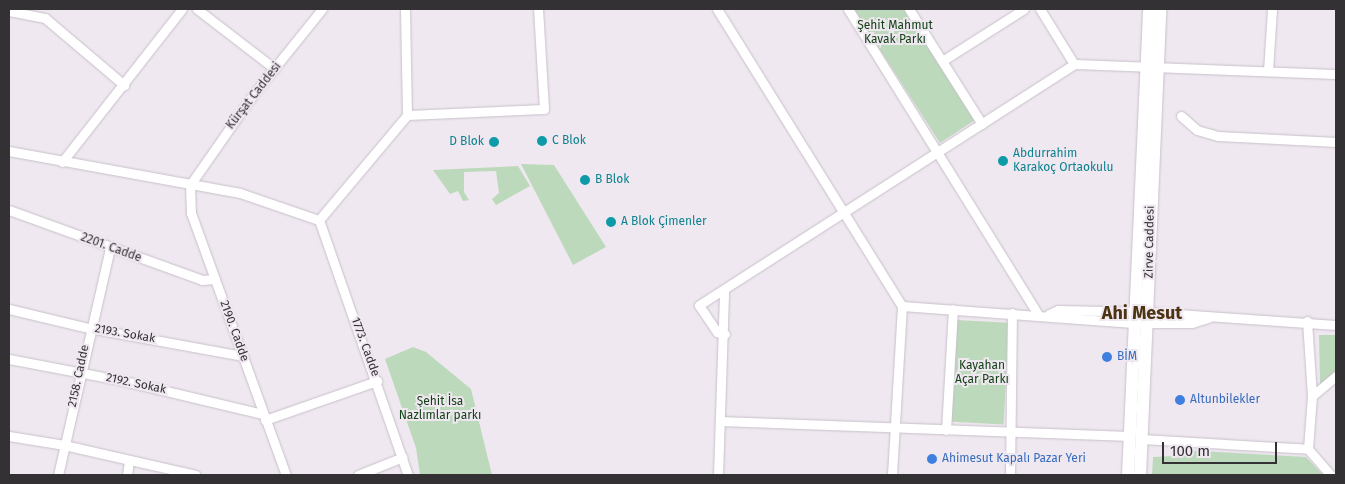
<!DOCTYPE html>
<html>
<head>
<meta charset="utf-8">
<style>
	body { margin:0 }
	#map { position:relative; width:1345px; height:484px; overflow:hidden; background:#f0e8f1; font-family:"Fira Sans",sans-serif }
	div>[style] { position:absolute }
	.green>* { inset:0; background:#bdd9bc; transform-origin:0 0 }
	.roads { filter:drop-shadow(0 0 1px #c7c0c9) drop-shadow(0 0 1px #c7c0c9) }
	.street>* { height:9px; margin:-4.5px; padding:0 4.5px; transform-origin:4.5px; border-radius:4.5px; background:#fff }
	.secondary>* { height:12px; margin:-6px; padding:0 6px; transform-origin:6px; border-radius:6px; background:#fff }
	.dots>* { width:14px; height:14px; translate:-50% -50%; box-sizing:border-box; border:2px solid #f0e8f1; border-radius:50% }
	span { translate:-50% -50%; white-space:nowrap; text-align:center; line-height:1.15; -webkit-text-stroke:4px #f0e8f1; paint-order:stroke }
	.park-label { font-size:12px; color:#114215 }
	.street-label { font-size:12px; color:#343135 }
	.culture-label { font-size:12px; color:#0d838f }
	.left { translate:0 -50%; text-align:left }
	.right { translate:-100% -50%; text-align:right }
	.shop-label { font-size:12px; color:#366cbe }
	.district-label { font-size:18px; color:#4c3311; font-weight:700 }
	.frame { position:absolute; inset:0; border:10px solid #343135; pointer-events:none }
	.scale { position:absolute; left:1162px; top:442px; width:115px; height:22px; box-sizing:border-box; border:2px solid #343135; border-top:0; padding-left:6px; font-size:15px; line-height:18px; white-space:nowrap; color:#343135; -webkit-text-stroke:4px #f0e8f1; paint-order:stroke }
</style>
</head>
<body>
<div id="map">
	<div class="green">
		<i style="clip-path:polygon(854px 9px,904px 9px,975px 120px,940px 143px)"></i>
		<i style="clip-path:polygon(521px 164px,554px 165px,606px 247px,573px 265px)"></i>
		<i style="clip-path:polygon(518px 166px,530px 186px,496px 205px,492px 199px,499px 193px,496px 171px,464px 172px,464px 192px,469px 200px,463px 201px,458px 191px,450px 194px,433px 170px)"></i>
		<i style="left:957px;top:320px;width:52px;height:102px;rotate:3deg"></i>
		<i style="clip-path:polygon(1319px 335px,1336px 335px,1336px 372px,1320px 385px)"></i>
		<i style="clip-path:polygon(413px 347px,426px 352px,471px 389px,492px 475px,420px 475px,416px 448px,385px 359px)"></i>
		<i style="clip-path:polygon(1182px 450px,1306px 457px,1323px 475px,1152px 475px,1153px 457px,1173px 456px)"></i>
	</div>
	<div class="roads">
		<div class="street">
			<i style="left:197px;top:9px;width:98px;rotate:37.6deg"></i>
			<i style="left:717px;top:9px;width:350px;rotate:58.1deg"></i>
			<i style="left:902px;top:306px;width:169px;rotate:93.4deg"></i>
			<i style="left:848px;top:9px;width:359px;rotate:58.1deg"></i>
			<i style="left:909px;top:9px;width:136px;rotate:57.6deg"></i>
			<i style="left:1040px;top:9px;width:65px;rotate:58.3deg"></i>
			<i style="left:9px;top:11px;width:37px;rotate:11deg"></i>
			<i style="left:45px;top:18px;width:104px;rotate:40.3deg"></i>
			<i style="left:942px;top:61px;width:97px;rotate:-32.4deg"></i>
			<i style="left:1268px;top:71px;width:62px;rotate:-86.3deg"></i>
			<i style="left:407px;top:115px;width:137px;rotate:-2.5deg"></i>
			<i style="left:544px;top:109px;width:100px;rotate:-93.4deg"></i>
			<i style="left:1181px;top:116px;width:21px;rotate:41deg"></i>
			<i style="left:1197px;top:130px;width:22px;rotate:16deg"></i>
			<i style="left:1218px;top:136px;width:118px;rotate:2.9deg"></i>
			<i style="left:9px;top:151px;width:235px;rotate:10.3deg"></i>
			<i style="left:240px;top:193px;width:83px;rotate:18.9deg"></i>
			<i style="left:319px;top:220px;width:137px;rotate:-50deg"></i>
			<i style="left:407px;top:115px;width:106px;rotate:-91.1deg"></i>
			<i style="left:62px;top:162px;width:194px;rotate:-51.9deg"></i>
			<i style="left:190px;top:185px;width:28px;rotate:88deg"></i>
			<i style="left:191px;top:213px;width:279px;rotate:70.1deg"></i>
			<i style="left:190px;top:185px;width:108px;rotate:-55.1deg"></i>
			<i style="left:252px;top:96px;width:112px;rotate:-51.2deg"></i>
			<i style="left:9px;top:210px;width:205px;rotate:19.9deg"></i>
			<i style="left:202px;top:280px;width:13px;rotate:-4deg"></i>
			<i style="left:319px;top:220px;width:270px;rotate:70.8deg"></i>
			<i style="left:902px;top:306px;width:235px;rotate:4.2deg"></i>
			<i style="left:1136px;top:323px;width:56px"></i>
			<i style="left:1192px;top:323px;width:17px;rotate:-17deg"></i>
			<i style="left:9px;top:309px;width:82px;rotate:13.4deg"></i>
			<i style="left:89px;top:328px;width:157px;rotate:10.3deg"></i>
			<i style="left:1049px;top:314px;width:10px;rotate:-24deg"></i>
			<i style="left:1058px;top:310px;width:91px;rotate:1.3deg"></i>
			<i style="left:1149px;top:312px;width:187px;rotate:4deg"></i>
			<i style="left:1307px;top:321px;width:75px;rotate:86.2deg"></i>
			<i style="left:725px;top:334px;width:8px;rotate:-166deg"></i>
			<i style="left:717px;top:332px;width:32px;rotate:-124deg"></i>
			<i style="left:699px;top:305px;width:446px;rotate:-32.7deg"></i>
			<i style="left:1074px;top:64px;width:262px;rotate:2.2deg"></i>
			<i style="left:9px;top:359px;width:117px;rotate:10.8deg"></i>
			<i style="left:124px;top:381px;width:143px;rotate:13.4deg"></i>
			<i style="left:265px;top:420px;width:119px;rotate:-19.2deg"></i>
			<i style="left:720px;top:421px;width:410px;rotate:2.1deg"></i>
			<i style="left:946px;top:430px;width:121px;rotate:-86.7deg"></i>
			<i style="left:9px;top:436px;width:56px;rotate:9.3deg"></i>
			<i style="left:64px;top:445px;width:135px;rotate:12.8deg"></i>
			<i style="left:1142px;top:439px;width:166px;rotate:3.4deg"></i>
			<i style="left:1308px;top:449px;width:35px;rotate:49deg"></i>
			<i style="left:1308px;top:449px;width:53px;rotate:-85.7deg"></i>
			<i style="left:1312px;top:396px;width:31px;rotate:-40deg"></i>
			<i style="left:58px;top:475px;width:233px;rotate:-77.1deg"></i>
			<i style="left:127px;top:475px;width:15px;rotate:-82deg"></i>
			<i style="left:358px;top:475px;width:48px;rotate:-21.8deg"></i>
			<i style="left:718px;top:475px;width:185px;rotate:-88.1deg"></i>
			<i style="left:1010px;top:475px;width:162px;rotate:-89.3deg"></i>
		</div>
		<div class="secondary">
			<i style="left:1128px;top:475px;width:466px;rotate:-87.4deg"></i>
			<i style="left:1140px;top:475px;width:466px;rotate:-87.5deg"></i>
		</div>
	</div>
	<div class="dots">
		<i style="left:542px;top:141px;background:#0f9aa8"></i>
		<i style="left:494px;top:142px;background:#0f9aa8"></i>
		<i style="left:1003px;top:161px;background:#0f9aa8"></i>
		<i style="left:585px;top:180px;background:#0f9aa8"></i>
		<i style="left:611px;top:222px;background:#0f9aa8"></i>
		<i style="left:1107px;top:357px;background:#3f7fe0"></i>
		<i style="left:1180px;top:400px;background:#3f7fe0"></i>
		<i style="left:932px;top:459px;background:#3f7fe0"></i>
	</div>
	<div class="park-label">
		<span style="left:895px;top:33px">Şehit Mahmut<br>Kavak Parkı</span>
		<span style="left:982px;top:373px">Kayahan<br>Açar Parkı</span>
		<span style="left:440px;top:409px">Şehit İsa<br>Nazlımlar parkı</span>
	</div>
	<div class="street-label">
		<span style="left:254px;top:96px;rotate:-52deg">Kürşat Caddesi</span>
		<span style="left:1150px;top:242px;rotate:-89deg">Zirve Caddesi</span>
		<span style="left:111px;top:248px;rotate:20deg">2201. Cadde</span>
		<span style="left:234px;top:331px;rotate:70deg">2190. Cadde</span>
		<span style="left:125px;top:334px;rotate:10deg">2193. Sokak</span>
		<span style="left:365px;top:347px;rotate:70deg">1773. Cadde</span>
		<span style="left:79px;top:376px;rotate:-78deg">2158. Cadde</span>
		<span style="left:136px;top:384px;rotate:12deg">2192. Sokak</span>
	</div>
	<div class="culture-label">
		<span class="left" style="left:552px;top:141px">C Blok</span>
		<span class="right" style="left:484px;top:142px">D Blok</span>
		<span class="left" style="left:1013px;top:161px">Abdurrahim<br>Karakoç Ortaokulu</span>
		<span class="left" style="left:595px;top:180px">B Blok</span>
		<span class="left" style="left:621px;top:222px">A Blok Çimenler</span>
	</div>
	<div class="shop-label">
		<span class="left" style="left:1117px;top:357px">BİM</span>
		<span class="left" style="left:1190px;top:400px">Altunbilekler</span>
		<span class="left" style="left:942px;top:459px">Ahimesut Kapalı Pazar Yeri</span>
	</div>
	<div class="district-label">
		<span style="left:1142px;top:313px">Ahi Mesut</span>
	</div>
	<div class="frame"></div>
	<div class="scale">100 m</div>
</div>
</body>
</html>
